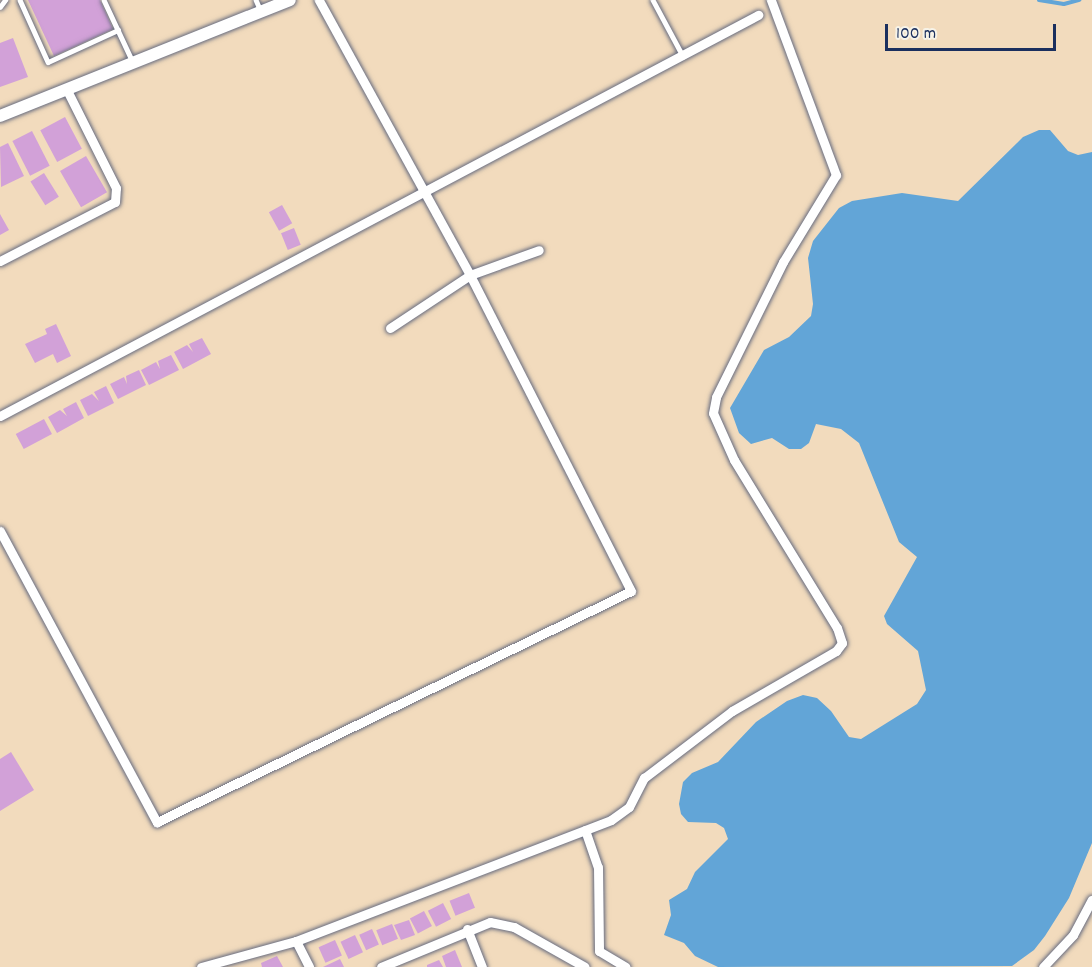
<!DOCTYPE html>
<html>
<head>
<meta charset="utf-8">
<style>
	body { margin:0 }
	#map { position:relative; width:1092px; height:967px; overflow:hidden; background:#f2dbbd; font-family:Dekko,sans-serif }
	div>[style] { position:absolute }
	.water>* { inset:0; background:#62a5d7 }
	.stream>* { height:4px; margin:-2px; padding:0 2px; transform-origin:2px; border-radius:2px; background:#62a5d7 }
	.building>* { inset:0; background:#d2a1d8; transform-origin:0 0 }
	.roads { filter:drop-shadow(0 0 2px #666b7f) drop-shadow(0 0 2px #666b7f) }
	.service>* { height:4.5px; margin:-2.25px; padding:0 2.25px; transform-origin:2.25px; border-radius:2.25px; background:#fff }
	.minor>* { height:9px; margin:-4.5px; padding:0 4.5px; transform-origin:4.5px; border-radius:4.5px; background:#fff }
	.tertiary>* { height:12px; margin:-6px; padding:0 6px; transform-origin:6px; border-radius:6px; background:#fff }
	span { translate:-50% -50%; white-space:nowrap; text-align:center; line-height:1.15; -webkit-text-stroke:4.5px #f7f3e8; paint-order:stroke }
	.scale { position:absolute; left:885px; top:24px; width:171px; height:27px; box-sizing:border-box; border:3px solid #1b2f5e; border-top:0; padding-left:8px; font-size:18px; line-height:21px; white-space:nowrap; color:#1b2f5e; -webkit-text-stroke:4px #f7f3e8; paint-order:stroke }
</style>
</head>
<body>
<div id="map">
	<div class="water">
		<i style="clip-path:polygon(1039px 130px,1050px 130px,1068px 151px,1078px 155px,1092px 152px,1092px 843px,1069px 898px,1045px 936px,1034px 950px,1012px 966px,718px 967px,695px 956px,684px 943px,664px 935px,671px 915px,669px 900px,687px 889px,695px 872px,728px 839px,724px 828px,716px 823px,688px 822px,681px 814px,679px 804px,683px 782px,692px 773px,718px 762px,756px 722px,787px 701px,803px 695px,817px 698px,831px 711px,849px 737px,861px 739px,917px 704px,926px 690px,918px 651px,887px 624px,884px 616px,917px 557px,899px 542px,859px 443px,841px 429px,816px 424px,809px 443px,801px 449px,789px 449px,772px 438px,751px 444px,739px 433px,730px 408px,764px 350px,789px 337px,811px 316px,813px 304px,808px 258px,813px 241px,839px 208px,852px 201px,902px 193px,958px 201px,1023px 137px)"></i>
	</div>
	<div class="stream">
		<i style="left:1039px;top:0;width:25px;rotate:9deg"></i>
		<i style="left:1064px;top:4px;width:16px;rotate:-15deg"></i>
	</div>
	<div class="building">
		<i style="clip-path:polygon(28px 0,100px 0,113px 29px,54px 56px)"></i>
		<i style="clip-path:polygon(13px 38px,28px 77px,0 87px,0 43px)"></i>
		<i style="left:65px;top:117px;width:36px;height:28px;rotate:62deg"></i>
		<i style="left:32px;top:131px;width:39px;height:22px;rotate:63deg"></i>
		<i style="clip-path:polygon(8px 143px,24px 176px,1px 187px,0 147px)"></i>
		<i style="left:86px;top:156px;width:42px;height:30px;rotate:60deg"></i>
		<i style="left:44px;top:173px;width:28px;height:16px;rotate:58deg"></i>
		<i style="left:282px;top:205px;width:21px;height:15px;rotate:61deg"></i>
		<i style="clip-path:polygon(0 214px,9px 230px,0 235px)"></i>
		<i style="left:294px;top:228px;width:18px;height:14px;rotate:68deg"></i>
		<i style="clip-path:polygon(56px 324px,71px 356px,57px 363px,53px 354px,35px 363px,25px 344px,47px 334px,45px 329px)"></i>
		<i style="clip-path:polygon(202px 338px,211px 354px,183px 369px,174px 352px,187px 345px,193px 352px,189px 344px)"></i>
		<i style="clip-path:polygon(171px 355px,179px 370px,149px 385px,141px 370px,156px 362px,160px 369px,158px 361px)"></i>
		<i style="clip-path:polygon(139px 370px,146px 385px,118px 399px,110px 384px,124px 377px,127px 384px,126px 376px)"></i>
		<i style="clip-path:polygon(106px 386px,114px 403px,88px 416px,80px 400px,92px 394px,99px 401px,94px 392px)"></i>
		<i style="clip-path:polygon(76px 402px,84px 418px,57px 433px,48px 417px,60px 410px,67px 416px,63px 409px)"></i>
		<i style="left:44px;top:419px;width:17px;height:32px;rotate:62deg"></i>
		<i style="clip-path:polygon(11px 752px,34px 790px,0 811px,0 759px)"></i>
		<i style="left:469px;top:893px;width:16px;height:21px;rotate:68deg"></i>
		<i style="left:443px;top:903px;width:18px;height:17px;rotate:63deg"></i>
		<i style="left:424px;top:911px;width:17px;height:16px;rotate:62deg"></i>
		<i style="clip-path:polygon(409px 920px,415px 935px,401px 940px,394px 925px)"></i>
		<i style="left:392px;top:924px;width:16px;height:17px;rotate:68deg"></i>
		<i style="left:372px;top:929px;width:17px;height:14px;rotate:66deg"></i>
		<i style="left:355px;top:935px;width:19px;height:16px;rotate:65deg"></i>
		<i style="left:335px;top:940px;width:17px;height:18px;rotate:66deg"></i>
		<i style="clip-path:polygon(455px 950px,462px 967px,446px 967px,442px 956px)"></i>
		<i style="clip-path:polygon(277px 956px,283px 967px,262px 967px,261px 963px)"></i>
		<i style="clip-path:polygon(340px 959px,344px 967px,323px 967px)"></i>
		<i style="clip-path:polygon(439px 960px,443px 967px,427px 967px,427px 965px)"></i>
	</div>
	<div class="roads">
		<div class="service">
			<i style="left:20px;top:0;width:68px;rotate:65.7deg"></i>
			<i style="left:48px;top:62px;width:77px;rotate:-24.6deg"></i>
			<i style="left:104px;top:0;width:66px;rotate:65deg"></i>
			<i style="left:256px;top:0;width:12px;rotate:66deg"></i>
			<i style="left:653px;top:0;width:64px;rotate:61.8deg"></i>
			<i style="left:0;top:7px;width:9px;rotate:-54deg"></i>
		</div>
		<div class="minor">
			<i style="left:0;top:261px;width:129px;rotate:-27.2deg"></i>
			<i style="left:115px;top:202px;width:14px;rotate:-86deg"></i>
			<i style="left:116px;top:188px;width:110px;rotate:-116.6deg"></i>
			<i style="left:390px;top:328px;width:96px;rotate:-33.5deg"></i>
			<i style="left:470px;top:275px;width:73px;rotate:-19.9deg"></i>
			<i style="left:0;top:416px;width:858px;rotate:-27.88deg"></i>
			<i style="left:0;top:531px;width:331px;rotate:61.7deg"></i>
			<i style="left:157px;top:822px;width:527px;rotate:-25.98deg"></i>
			<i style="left:631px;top:591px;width:355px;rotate:-117deg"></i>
			<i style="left:470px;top:275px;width:314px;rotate:-118.8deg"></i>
			<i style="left:585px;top:830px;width:39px;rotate:71deg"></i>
			<i style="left:598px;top:867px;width:84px;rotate:89.3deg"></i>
			<i style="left:599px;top:951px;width:31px;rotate:31deg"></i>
			<i style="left:467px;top:929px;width:41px;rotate:68.5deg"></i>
			<i style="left:296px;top:941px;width:337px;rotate:-21deg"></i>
			<i style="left:611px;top:820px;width:22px;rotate:-36deg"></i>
			<i style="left:629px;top:807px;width:33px;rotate:-63deg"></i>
			<i style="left:644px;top:778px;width:111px;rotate:-37.3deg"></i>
			<i style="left:732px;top:711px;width:120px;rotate:-30deg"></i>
			<i style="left:836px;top:651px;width:10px;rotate:-53deg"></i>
			<i style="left:842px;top:643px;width:16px;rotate:-108deg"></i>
			<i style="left:837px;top:628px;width:197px;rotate:-121.5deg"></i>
			<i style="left:734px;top:460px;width:51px;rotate:-114.1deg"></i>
			<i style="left:713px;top:413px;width:16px;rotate:-79deg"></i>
			<i style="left:716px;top:397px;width:151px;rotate:-63.6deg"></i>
			<i style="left:783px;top:262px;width:102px;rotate:-58.7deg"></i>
			<i style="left:836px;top:175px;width:187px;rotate:-110.4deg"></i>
			<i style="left:201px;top:967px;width:98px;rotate:-15.3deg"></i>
			<i style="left:296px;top:941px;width:29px;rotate:63deg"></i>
			<i style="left:381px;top:967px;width:118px;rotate:-22.4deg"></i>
			<i style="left:490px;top:922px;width:25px;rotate:12deg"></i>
			<i style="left:514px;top:927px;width:81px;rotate:29.4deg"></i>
			<i style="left:1043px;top:967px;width:44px;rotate:-46.8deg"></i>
			<i style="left:1073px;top:935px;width:40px;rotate:-62deg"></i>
		</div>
		<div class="tertiary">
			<i style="left:0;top:116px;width:312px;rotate:-21.8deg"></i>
		</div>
	</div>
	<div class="scale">100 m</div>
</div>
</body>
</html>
